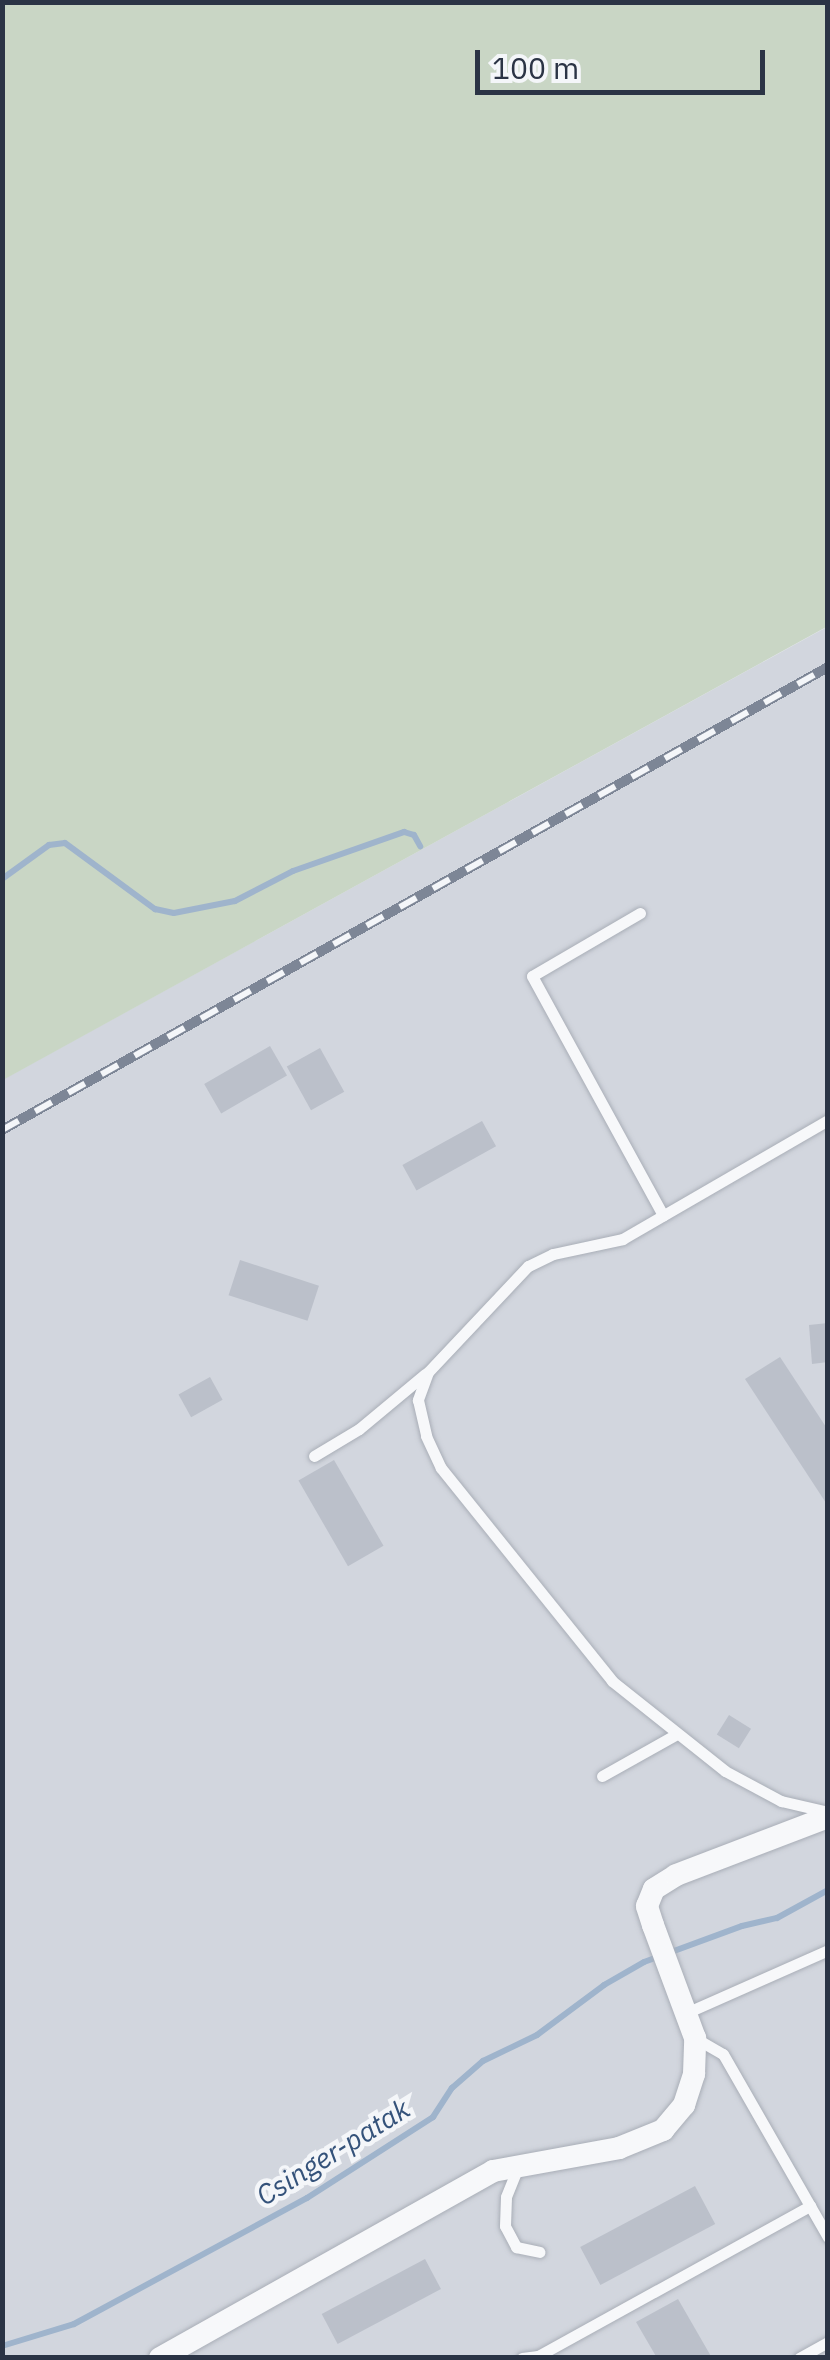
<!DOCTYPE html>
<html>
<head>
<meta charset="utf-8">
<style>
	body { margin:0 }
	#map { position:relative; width:830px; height:2360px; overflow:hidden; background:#e4e7ec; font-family:"IBM Plex Sans",sans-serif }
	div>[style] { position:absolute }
	.built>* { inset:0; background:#d2d6de }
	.green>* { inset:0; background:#c9d6c5 }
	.stream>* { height:6px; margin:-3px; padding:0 3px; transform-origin:3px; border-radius:3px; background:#9fb4cc }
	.building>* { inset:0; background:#bbc0ca; transform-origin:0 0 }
	.roads { filter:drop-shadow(0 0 2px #a9aeb7) drop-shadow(0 0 2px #a9aeb7) }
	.lane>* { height:11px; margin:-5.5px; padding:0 5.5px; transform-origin:5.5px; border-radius:5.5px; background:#f7f8fa }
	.street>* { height:22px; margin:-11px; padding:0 11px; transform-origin:11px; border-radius:11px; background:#f7f8fa }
	.rail>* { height:10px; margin-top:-5px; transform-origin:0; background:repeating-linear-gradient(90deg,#f4f6f9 0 19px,#7d8696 0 38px); box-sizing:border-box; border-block:2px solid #7d8696 }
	span { translate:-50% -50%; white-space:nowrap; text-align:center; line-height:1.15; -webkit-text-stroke:9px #f4f6f9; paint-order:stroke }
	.water-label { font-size:28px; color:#34527a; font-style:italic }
	.frame { position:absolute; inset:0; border:5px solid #2b3445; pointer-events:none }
	.scale { position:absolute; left:475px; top:50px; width:290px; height:45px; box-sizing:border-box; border:5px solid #2b3445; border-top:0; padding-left:12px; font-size:30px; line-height:35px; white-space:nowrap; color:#2b3445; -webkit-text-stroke:8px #f4f6f9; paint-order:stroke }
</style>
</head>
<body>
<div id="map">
	<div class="built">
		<i style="clip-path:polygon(827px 627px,827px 2357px,3px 2357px,2px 1080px)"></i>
	</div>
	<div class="green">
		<i style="clip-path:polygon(3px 2px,827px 3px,828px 626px,3px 1080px)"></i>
	</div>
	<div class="stream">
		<i style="left:2px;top:879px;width:58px;rotate:-35.9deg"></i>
		<i style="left:49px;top:845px;width:16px;rotate:-7deg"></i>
		<i style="left:65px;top:843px;width:112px;rotate:36.3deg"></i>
		<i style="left:155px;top:909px;width:19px;rotate:12deg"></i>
		<i style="left:174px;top:913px;width:62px;rotate:-11.1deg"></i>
		<i style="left:235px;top:901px;width:65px;rotate:-27.3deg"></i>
		<i style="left:293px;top:871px;width:118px;rotate:-19.4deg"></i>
		<i style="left:404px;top:832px;width:10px;rotate:17deg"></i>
		<i style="left:414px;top:835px;width:13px;rotate:61deg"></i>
		<i style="left:2px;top:2346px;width:75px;rotate:-17deg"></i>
		<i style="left:74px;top:2324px;width:265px;rotate:-28.4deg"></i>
		<i style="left:307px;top:2198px;width:150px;rotate:-32.7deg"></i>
		<i style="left:433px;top:2117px;width:35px;rotate:-57deg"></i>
		<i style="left:452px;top:2088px;width:41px;rotate:-41.1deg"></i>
		<i style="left:483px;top:2061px;width:60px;rotate:-25.7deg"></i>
		<i style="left:537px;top:2035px;width:84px;rotate:-36.7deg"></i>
		<i style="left:604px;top:1985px;width:46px;rotate:-29.9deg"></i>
		<i style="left:644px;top:1962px;width:104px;rotate:-20.2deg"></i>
		<i style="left:742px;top:1926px;width:36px;rotate:-13deg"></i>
		<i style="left:777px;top:1918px;width:58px;rotate:-28.8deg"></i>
	</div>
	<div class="building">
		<i style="left:270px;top:1046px;width:34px;height:76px;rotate:60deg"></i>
		<i style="left:320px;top:1048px;width:50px;height:38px;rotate:61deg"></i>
		<i style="left:482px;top:1121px;width:29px;height:91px;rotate:61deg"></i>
		<i style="left:240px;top:1260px;width:83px;height:37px;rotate:18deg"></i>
		<i style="clip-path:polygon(828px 1323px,828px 1362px,812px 1364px,809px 1325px)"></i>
		<i style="clip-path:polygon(780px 1357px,828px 1430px,828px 1506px,745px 1379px)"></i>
		<i style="left:210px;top:1377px;width:26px;height:36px;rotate:61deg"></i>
		<i style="left:334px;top:1460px;width:99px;height:41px;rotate:60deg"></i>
		<i style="left:729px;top:1715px;width:26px;height:23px;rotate:32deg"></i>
		<i style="left:695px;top:2186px;width:43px;height:130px;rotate:62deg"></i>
		<i style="left:425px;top:2259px;width:34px;height:117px;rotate:62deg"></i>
		<i style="clip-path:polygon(678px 2299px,712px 2358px,657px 2358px,636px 2322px)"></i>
	</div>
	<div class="roads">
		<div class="lane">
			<i style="left:640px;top:913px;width:125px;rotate:149.7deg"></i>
			<i style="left:532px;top:976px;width:273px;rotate:61.3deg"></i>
			<i style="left:828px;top:1120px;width:237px;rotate:149.9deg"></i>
			<i style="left:623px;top:1239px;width:72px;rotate:167.9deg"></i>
			<i style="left:553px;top:1254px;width:28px;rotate:154deg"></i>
			<i style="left:528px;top:1266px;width:146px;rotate:133.3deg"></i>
			<i style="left:428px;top:1372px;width:30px;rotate:110deg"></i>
			<i style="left:418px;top:1400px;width:37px;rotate:77deg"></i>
			<i style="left:426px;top:1436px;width:35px;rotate:65deg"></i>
			<i style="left:441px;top:1468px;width:273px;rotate:51.2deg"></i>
			<i style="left:612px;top:1681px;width:144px;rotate:38.5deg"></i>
			<i style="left:725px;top:1771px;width:64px;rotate:28.2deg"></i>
			<i style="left:781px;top:1801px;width:48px;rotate:13.2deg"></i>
			<i style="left:314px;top:1456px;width:52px;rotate:-31deg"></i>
			<i style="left:359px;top:1429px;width:86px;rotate:-39.8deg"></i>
			<i style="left:602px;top:1776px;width:84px;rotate:-29.3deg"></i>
			<i style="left:686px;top:2013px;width:155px;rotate:-23.9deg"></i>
			<i style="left:695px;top:2038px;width:32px;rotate:30deg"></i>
			<i style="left:723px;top:2054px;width:211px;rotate:60.2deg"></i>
			<i style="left:518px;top:2167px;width:32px;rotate:112deg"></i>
			<i style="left:506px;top:2197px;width:29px;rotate:92deg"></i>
			<i style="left:505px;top:2226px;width:24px;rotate:62deg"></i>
			<i style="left:516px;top:2247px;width:24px;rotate:12deg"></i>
			<i style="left:522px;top:2358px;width:16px;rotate:-7deg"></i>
			<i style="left:538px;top:2356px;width:311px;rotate:-28.9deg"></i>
			<i style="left:799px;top:2358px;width:33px;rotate:-29deg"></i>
		</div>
		<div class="street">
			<i style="left:160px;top:2358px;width:382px;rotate:-29.3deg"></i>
			<i style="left:493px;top:2171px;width:128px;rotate:-10.3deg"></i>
			<i style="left:619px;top:2148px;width:48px;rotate:-22.2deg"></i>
			<i style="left:663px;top:2130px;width:33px;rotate:-50deg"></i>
			<i style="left:684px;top:2105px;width:33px;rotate:-72deg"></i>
			<i style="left:694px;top:2074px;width:36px;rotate:-88deg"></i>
			<i style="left:695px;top:2038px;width:121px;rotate:-110.4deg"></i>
			<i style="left:653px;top:1925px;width:20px;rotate:-108deg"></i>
			<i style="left:647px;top:1906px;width:18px;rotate:-68deg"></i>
			<i style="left:654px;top:1889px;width:26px;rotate:-32deg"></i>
			<i style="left:676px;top:1875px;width:163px;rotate:-20.9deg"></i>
		</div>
	</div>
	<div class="rail">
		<i style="left:2px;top:1130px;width:947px;rotate:-29.27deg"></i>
	</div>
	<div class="water-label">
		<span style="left:333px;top:2152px;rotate:-32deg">Csinger-patak</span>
	</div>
	<div class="frame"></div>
	<div class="scale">100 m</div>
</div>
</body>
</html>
